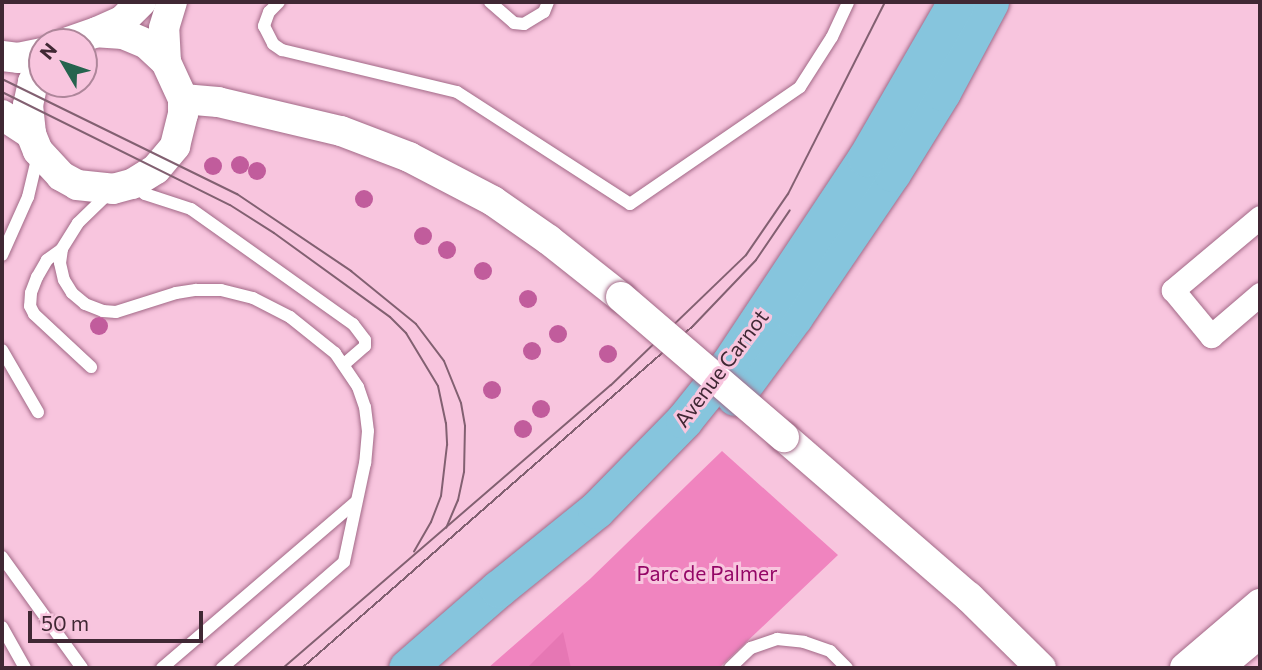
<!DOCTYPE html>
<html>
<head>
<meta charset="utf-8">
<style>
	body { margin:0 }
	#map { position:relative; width:1262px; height:670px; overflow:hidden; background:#f8c5de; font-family:Commissioner,sans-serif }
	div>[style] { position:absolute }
	.green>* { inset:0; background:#f084bf }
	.forest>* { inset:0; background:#e677b4 }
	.roads { filter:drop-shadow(0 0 2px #a26987) drop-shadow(0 0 2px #a26987) }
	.service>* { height:12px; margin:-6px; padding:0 6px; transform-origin:6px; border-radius:6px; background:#fff }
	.minor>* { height:23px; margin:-11.5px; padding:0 11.5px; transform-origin:11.5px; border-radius:11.5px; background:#fff }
	.tertiary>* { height:30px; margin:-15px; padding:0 15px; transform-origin:15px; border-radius:15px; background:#fff }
	.primary>* { height:37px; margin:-18.5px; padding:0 18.5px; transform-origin:18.5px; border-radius:18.5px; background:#86c5dd }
	.tram>* { height:2px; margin:-1px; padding:0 1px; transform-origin:1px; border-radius:1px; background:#826071 }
	.bridges { filter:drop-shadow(0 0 2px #a26987) drop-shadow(0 0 2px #a26987) }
	.tertiary-bridge>* { height:30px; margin:-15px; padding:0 15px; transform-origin:15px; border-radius:15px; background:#fff }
	.trees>* { width:18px; height:18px; margin:-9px; border-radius:50%; background:#c15c9c }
	span { translate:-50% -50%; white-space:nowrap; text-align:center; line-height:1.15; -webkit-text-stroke:6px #f8c5de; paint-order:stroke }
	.street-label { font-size:21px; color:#402834 }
	.park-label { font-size:21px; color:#940666 }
	.frame { position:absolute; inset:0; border:4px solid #402834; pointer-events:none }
	.north { position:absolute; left:28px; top:28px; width:70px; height:70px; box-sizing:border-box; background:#f8c5de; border:2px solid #ae869a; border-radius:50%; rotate:309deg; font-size:19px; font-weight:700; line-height:28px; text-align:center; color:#402834 }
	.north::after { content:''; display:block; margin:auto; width:24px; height:32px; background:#26634e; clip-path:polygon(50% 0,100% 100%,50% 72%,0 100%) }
	.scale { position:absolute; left:28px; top:611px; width:175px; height:32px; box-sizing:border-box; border:4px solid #402834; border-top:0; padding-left:9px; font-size:21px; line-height:24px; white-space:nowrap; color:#402834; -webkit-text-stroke:5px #f8c5de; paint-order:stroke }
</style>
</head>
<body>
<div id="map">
	<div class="green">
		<i style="clip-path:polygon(722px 451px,838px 555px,719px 668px,488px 668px,590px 579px)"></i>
	</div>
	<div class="forest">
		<i style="clip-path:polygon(563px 632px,571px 668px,527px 668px)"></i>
	</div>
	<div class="roads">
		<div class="service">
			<i style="left:279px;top:2px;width:14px;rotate:135deg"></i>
			<i style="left:269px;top:12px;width:15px;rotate:110deg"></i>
			<i style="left:264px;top:26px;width:20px;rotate:63deg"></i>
			<i style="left:273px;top:44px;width:11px;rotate:34deg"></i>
			<i style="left:282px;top:50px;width:180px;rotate:13.5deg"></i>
			<i style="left:457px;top:92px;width:206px;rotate:32.9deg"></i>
			<i style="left:630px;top:204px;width:206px;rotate:-34.5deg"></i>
			<i style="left:800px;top:87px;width:59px;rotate:-57.4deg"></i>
			<i style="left:832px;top:37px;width:38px;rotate:-65deg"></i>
			<i style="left:490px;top:2px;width:32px;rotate:41deg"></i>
			<i style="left:514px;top:23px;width:10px;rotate:6deg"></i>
			<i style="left:524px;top:24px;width:23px;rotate:-31deg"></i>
			<i style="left:544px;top:12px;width:11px;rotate:-68deg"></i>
			<i style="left:132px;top:184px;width:16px;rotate:38deg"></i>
			<i style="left:145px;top:194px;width:48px;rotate:18.1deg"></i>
			<i style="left:191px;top:209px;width:199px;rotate:35.4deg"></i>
			<i style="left:353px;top:324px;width:20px;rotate:53deg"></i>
			<i style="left:365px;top:340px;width:6px;rotate:90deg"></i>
			<i style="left:365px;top:346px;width:28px;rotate:139deg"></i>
			<i style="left:110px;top:192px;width:45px;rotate:135.9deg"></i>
			<i style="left:78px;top:223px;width:31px;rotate:122deg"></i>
			<i style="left:62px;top:249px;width:14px;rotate:98deg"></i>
			<i style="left:60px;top:263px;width:17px;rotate:77deg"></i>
			<i style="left:64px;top:280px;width:15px;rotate:58deg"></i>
			<i style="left:72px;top:293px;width:17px;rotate:40deg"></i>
			<i style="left:85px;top:304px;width:19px;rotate:21deg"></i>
			<i style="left:103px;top:311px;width:13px;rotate:4deg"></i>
			<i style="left:116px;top:312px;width:63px;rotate:-17.6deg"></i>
			<i style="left:176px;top:293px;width:20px;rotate:-9deg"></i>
			<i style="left:196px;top:290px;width:25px"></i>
			<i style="left:221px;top:290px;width:33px;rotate:14deg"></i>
			<i style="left:253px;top:298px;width:42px;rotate:27.2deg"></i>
			<i style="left:290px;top:317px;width:58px;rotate:38.7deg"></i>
			<i style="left:335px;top:353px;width:41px;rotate:55.9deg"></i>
			<i style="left:358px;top:387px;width:21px;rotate:71deg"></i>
			<i style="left:365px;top:407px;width:24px;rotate:83deg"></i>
			<i style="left:368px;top:431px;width:32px;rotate:95deg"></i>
			<i style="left:365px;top:463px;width:101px;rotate:102deg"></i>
			<i style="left:344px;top:562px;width:162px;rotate:139deg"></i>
			<i style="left:62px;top:249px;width:19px;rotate:144deg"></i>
			<i style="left:47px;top:260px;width:20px;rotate:120deg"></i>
			<i style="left:37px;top:277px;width:17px;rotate:111deg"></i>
			<i style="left:31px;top:293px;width:13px;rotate:94deg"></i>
			<i style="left:30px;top:306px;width:9px;rotate:63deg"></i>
			<i style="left:34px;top:314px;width:78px;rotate:42.9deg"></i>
			<i style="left:2px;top:255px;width:64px;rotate:-65.9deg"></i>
			<i style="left:28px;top:197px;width:43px;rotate:-76.6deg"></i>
			<i style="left:2px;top:350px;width:72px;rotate:59.9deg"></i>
			<i style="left:2px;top:557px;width:137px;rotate:54.2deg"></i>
			<i style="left:2px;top:627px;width:47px;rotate:60.7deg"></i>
			<i style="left:162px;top:668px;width:255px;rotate:-40.6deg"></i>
			<i style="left:730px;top:668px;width:29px;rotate:-44deg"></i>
			<i style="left:751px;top:648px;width:28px;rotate:-19deg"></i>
			<i style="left:777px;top:639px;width:27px;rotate:6deg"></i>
			<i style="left:804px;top:642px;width:28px;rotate:19deg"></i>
			<i style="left:830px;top:651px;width:24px;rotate:45deg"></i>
		</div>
		<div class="minor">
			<i style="left:1260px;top:217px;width:114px;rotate:140deg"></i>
			<i style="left:1173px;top:290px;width:60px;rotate:50.4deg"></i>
			<i style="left:1211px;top:336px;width:65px;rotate:-40.6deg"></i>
		</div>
		<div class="tertiary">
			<i style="left:97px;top:32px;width:27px;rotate:-24deg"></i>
			<i style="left:122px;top:21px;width:27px;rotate:-45deg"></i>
			<i style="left:2px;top:56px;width:16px;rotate:7deg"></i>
			<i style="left:18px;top:58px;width:25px;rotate:-12deg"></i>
			<i style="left:166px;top:62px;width:34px;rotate:-93deg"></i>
			<i style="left:164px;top:28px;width:27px;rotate:-73deg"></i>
			<i style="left:42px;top:65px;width:19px;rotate:118deg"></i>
			<i style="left:33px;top:82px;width:24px;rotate:102deg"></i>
			<i style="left:28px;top:105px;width:29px;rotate:84deg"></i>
			<i style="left:31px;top:134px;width:18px;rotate:68deg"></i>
			<i style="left:38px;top:151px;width:34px;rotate:47deg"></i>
			<i style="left:61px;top:176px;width:18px;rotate:29deg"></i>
			<i style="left:77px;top:185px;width:36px;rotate:6deg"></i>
			<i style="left:113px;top:189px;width:20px;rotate:-15deg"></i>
			<i style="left:132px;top:184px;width:28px;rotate:-32deg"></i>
			<i style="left:156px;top:169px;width:30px;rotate:-50deg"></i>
			<i style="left:175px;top:146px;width:33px;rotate:-76deg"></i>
			<i style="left:183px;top:114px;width:15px;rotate:-90deg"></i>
			<i style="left:183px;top:99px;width:41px;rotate:-114.7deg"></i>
			<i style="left:166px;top:62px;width:26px;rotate:-137deg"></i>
			<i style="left:147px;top:44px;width:26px;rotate:-157deg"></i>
			<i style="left:123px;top:34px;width:26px;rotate:-176deg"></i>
			<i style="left:97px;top:32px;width:31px;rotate:161deg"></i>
			<i style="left:183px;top:99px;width:35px;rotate:5deg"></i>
			<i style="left:218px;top:102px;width:126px;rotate:13.3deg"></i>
			<i style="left:341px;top:131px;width:73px;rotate:20.9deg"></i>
			<i style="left:409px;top:157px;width:95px;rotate:27.6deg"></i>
			<i style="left:493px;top:201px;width:68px;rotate:34.9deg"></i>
			<i style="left:549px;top:240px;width:92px;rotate:38.4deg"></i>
			<i style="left:2px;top:115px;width:35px;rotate:33deg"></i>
			<i style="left:784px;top:437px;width:245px;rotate:40.9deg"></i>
			<i style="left:969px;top:597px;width:101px;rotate:44.6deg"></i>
			<i style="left:1185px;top:668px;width:99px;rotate:-40.5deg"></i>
			<i style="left:1218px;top:668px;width:55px;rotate:-39.8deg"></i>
		</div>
		<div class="primary">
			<i style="left:735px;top:397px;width:99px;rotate:-53.6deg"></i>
			<i style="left:794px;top:317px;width:174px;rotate:-55.8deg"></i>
			<i style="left:892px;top:173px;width:95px;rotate:-58.3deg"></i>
			<i style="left:942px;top:92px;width:102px;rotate:-61.9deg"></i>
			<i style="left:407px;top:668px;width:121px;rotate:-41deg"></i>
			<i style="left:498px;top:589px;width:126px;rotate:-38.9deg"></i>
			<i style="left:596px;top:510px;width:126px;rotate:-45.6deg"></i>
			<i style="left:684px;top:420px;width:72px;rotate:-51.2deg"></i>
			<i style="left:729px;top:364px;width:247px;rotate:-56.4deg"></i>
			<i style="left:866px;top:158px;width:180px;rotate:-60deg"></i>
		</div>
	</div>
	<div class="tram">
		<i style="left:2px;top:79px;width:262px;rotate:26.1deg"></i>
		<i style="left:237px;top:194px;width:138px;rotate:34deg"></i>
		<i style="left:351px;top:271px;width:84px;rotate:39.2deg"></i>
		<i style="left:416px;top:324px;width:46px;rotate:52.9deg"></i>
		<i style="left:444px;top:361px;width:45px;rotate:68deg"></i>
		<i style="left:461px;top:403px;width:23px;rotate:80deg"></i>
		<i style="left:465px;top:426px;width:46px;rotate:91.2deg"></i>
		<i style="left:464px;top:472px;width:29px;rotate:102deg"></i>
		<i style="left:458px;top:500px;width:30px;rotate:113deg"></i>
		<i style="left:2px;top:92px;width:254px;rotate:26.4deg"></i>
		<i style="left:230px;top:205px;width:52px;rotate:32.5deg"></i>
		<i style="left:274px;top:233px;width:143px;rotate:35.9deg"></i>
		<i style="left:390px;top:317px;width:23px;rotate:45deg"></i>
		<i style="left:406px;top:333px;width:62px;rotate:58.9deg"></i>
		<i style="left:438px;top:386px;width:38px;rotate:78deg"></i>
		<i style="left:446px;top:423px;width:22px;rotate:87deg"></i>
		<i style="left:447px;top:445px;width:51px;rotate:96.7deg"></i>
		<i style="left:441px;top:496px;width:28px;rotate:111deg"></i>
		<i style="left:431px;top:522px;width:34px;rotate:120deg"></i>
		<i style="left:283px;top:668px;width:433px;rotate:-40.8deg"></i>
		<i style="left:611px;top:385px;width:187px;rotate:-43.9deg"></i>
		<i style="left:746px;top:255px;width:74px;rotate:-55.5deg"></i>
		<i style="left:788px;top:194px;width:215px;rotate:-63.2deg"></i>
		<i style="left:302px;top:668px;width:519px;rotate:-41.18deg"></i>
		<i style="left:693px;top:326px;width:91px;rotate:-46.3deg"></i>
		<i style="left:756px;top:260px;width:60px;rotate:-55.8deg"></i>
	</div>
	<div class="bridges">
		<div class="tertiary-bridge">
			<i style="left:621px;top:297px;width:215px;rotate:40.7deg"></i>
		</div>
	</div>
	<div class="trees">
		<i style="left:240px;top:165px"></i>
		<i style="left:213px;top:166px"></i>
		<i style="left:257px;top:171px"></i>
		<i style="left:364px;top:199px"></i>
		<i style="left:423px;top:236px"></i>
		<i style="left:447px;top:250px"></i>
		<i style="left:483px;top:271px"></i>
		<i style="left:528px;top:299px"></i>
		<i style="left:99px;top:326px"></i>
		<i style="left:558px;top:334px"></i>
		<i style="left:532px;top:351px"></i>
		<i style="left:608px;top:354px"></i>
		<i style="left:492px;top:390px"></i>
		<i style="left:541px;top:409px"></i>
		<i style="left:523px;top:429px"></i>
	</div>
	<div class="street-label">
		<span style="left:721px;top:368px;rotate:-53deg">Avenue Carnot</span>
	</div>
	<div class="park-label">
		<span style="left:707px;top:573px">Parc de Palmer</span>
	</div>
	<div class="frame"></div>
	<div class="north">N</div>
	<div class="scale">50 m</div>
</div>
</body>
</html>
